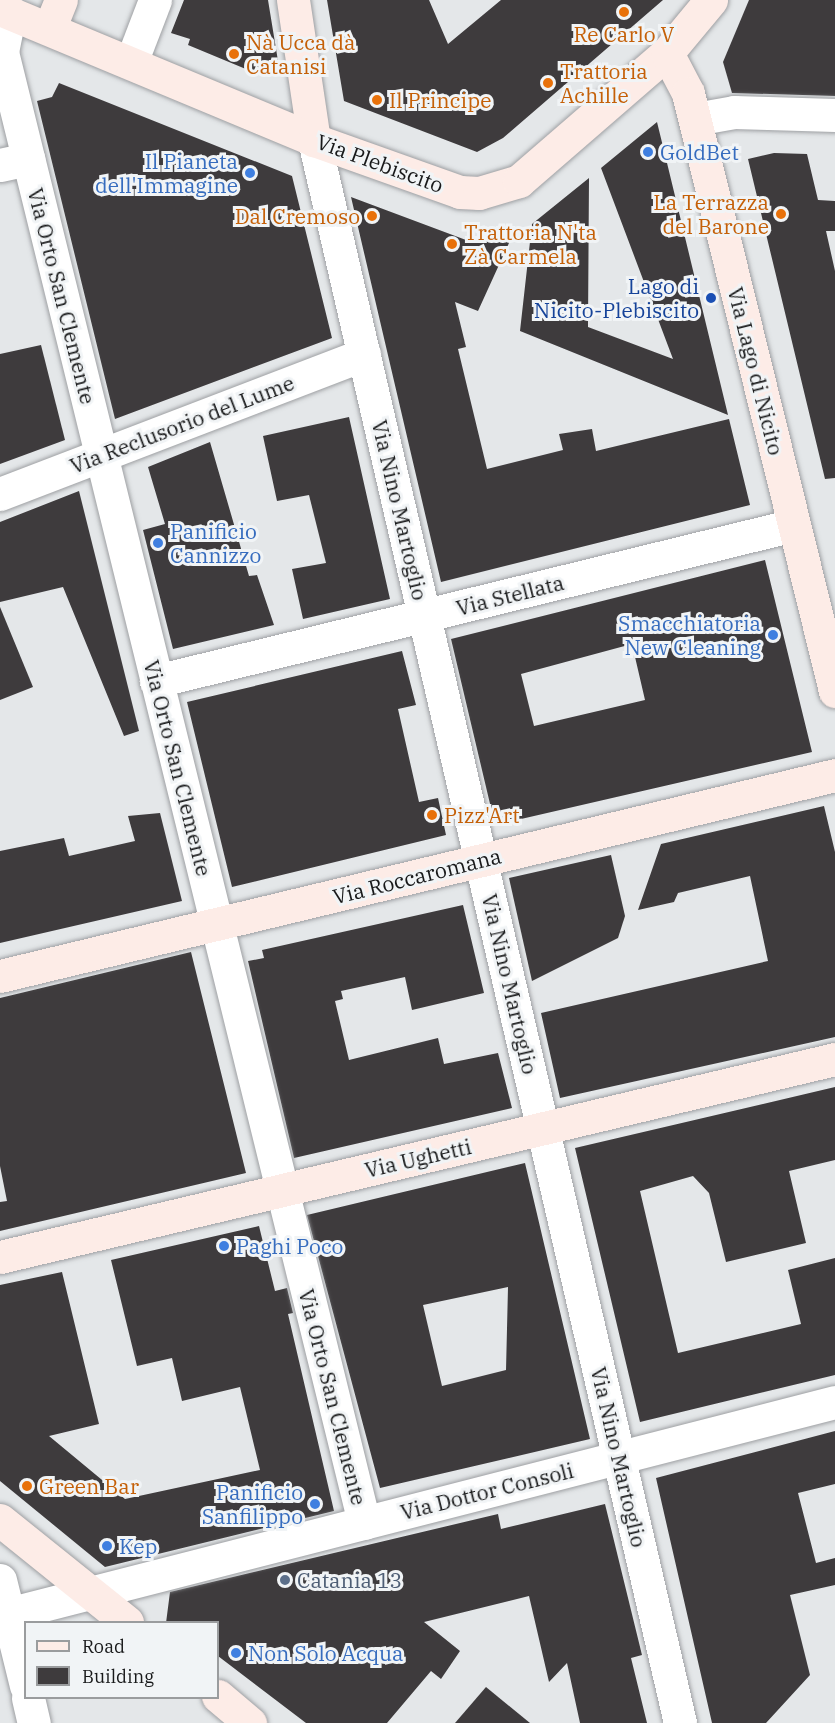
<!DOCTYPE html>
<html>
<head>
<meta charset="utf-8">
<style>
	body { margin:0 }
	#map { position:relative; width:835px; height:1723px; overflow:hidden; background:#e4e7e9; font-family:"IBM Plex Serif",serif }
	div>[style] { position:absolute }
	.building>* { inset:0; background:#3e3b3d }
	.roads { filter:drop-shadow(0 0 2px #9ea0a3) drop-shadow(0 0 2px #9ea0a3) }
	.street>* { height:33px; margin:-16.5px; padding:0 16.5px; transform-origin:16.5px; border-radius:16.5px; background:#fff }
	.secondary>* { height:33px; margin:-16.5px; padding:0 16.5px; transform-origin:16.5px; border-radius:16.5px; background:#fdece7 }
	.dots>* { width:16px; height:16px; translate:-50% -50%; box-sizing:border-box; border:3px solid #f1f4f6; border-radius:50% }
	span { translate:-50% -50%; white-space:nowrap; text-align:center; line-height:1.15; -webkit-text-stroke:6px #f1f4f6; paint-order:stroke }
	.food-label { font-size:21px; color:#c56008 }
	.left { translate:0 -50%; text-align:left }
	.right { translate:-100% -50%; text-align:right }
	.shop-label { font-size:21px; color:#366cbe }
	.street-label { font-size:21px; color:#18191a }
	.transit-label { font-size:21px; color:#164399 }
	.service-label { font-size:21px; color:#4e5e75 }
	.legend { position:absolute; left:24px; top:1621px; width:195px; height:78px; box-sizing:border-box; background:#f1f4f6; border:2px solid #9a9c9e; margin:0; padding:8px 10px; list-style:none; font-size:18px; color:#18191a }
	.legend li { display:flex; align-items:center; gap:12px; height:30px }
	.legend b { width:30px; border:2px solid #9a9c9e }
</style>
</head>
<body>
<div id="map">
	<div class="building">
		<i style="clip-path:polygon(184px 0,268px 0,278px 61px,260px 75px,188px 45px,190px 39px,171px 33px)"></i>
		<i style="clip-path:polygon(327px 0,429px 0,448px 44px,501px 0,663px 0,503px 138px,477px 152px,344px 101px)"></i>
		<i style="clip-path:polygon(749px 0,835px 0,835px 96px,732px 93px,723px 62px)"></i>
		<i style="clip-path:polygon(59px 83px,292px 176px,332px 338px,115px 419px,37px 101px,52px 97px)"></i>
		<i style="clip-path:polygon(657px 122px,668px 167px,728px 415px,520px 331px,532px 224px,589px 178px,588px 327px,673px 359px,601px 168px)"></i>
		<i style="clip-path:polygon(774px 153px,807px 154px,818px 200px,835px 201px,835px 231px,826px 231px,835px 271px,835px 478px,825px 479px,748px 159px)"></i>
		<i style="clip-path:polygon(351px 197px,474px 243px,514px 232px,478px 311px,455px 302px,466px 347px,458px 349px,487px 469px,563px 450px,559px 434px,592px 429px,596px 451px,729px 419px,750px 505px,441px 582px)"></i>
		<i style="clip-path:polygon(41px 345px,65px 440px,0 464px,0 354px)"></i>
		<i style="clip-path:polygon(349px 417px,390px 599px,303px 619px,292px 569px,326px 563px,309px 495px,277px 501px,263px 436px)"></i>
		<i style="clip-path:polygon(210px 442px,249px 576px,257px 575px,274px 625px,173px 649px,143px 530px,165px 524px,148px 467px)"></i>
		<i style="clip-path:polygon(79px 491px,139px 731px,124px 736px,63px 587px,0 602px,0 522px)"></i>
		<i style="clip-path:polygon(evenodd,765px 560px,812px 752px,495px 825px,451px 639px,765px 560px,632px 644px,645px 700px,534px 726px,521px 674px,632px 644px)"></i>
		<i style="clip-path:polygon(0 607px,33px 687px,0 700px)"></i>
		<i style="clip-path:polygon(402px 651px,416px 705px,398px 709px,419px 802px,438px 798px,446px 835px,232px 887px,187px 702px)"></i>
		<i style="clip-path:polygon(824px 806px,835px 852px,835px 1037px,560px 1098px,541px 1013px,768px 961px,750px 876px,678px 893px,674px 902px,638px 910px,661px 844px)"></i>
		<i style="clip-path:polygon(160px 813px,182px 901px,0 943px,0 851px,64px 838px,69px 856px,135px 841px,128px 816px)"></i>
		<i style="clip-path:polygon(611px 855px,625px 916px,618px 938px,532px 981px,509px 878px)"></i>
		<i style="clip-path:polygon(463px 905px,484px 993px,412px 1010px,405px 977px,341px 991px,343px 999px,335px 1001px,349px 1060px,438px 1038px,444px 1064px,498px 1053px,512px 1108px,294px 1158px,248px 961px,264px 958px,262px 950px)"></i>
		<i style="clip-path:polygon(191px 952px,246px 1173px,0 1231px,0 1202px,7px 1201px,0 1166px,0 998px)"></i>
		<i style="clip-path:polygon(835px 1087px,835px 1160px,789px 1171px,806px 1243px,726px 1262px,709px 1193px,693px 1176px,640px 1191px,678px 1353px,801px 1324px,788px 1270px,835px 1258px,835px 1375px,640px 1422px,575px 1148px)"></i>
		<i style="clip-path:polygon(evenodd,525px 1163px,590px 1439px,380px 1488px,307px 1215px,525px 1163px,508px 1287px,506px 1370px,442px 1386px,423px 1305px,508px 1287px)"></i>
		<i style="clip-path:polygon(259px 1226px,275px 1291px,287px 1288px,293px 1313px,288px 1314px,334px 1511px,105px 1567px,0 1481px,0 1285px,62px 1272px,99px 1424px,49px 1436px,125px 1499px,260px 1470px,240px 1387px,182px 1401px,172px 1358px,137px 1366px,111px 1260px)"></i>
		<i style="clip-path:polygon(835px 1431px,835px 1484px,798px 1493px,816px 1563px,835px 1558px,835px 1585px,790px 1595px,810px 1675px,766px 1723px,712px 1723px,656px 1478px)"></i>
		<i style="clip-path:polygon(605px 1504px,642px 1655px,631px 1658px,647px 1723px,580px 1723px,567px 1663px,549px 1682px,529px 1596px,424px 1622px,460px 1651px,441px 1679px,431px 1671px,387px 1723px,306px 1723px,218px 1656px,218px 1623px,166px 1623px,170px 1592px,498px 1514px,501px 1529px)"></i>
		<i style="clip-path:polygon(486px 1687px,530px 1723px,455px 1723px)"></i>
	</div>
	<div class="roads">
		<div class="street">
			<i style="left:10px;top:12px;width:41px;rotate:101.3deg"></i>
			<i style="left:2px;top:52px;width:1515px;rotate:76.17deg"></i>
			<i style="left:132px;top:60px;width:64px;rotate:-69deg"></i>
			<i style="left:695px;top:119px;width:40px;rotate:-10deg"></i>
			<i style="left:734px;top:112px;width:101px;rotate:1.7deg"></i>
			<i style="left:314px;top:140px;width:1625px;rotate:76.98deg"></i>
			<i style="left:0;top:165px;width:29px;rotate:-12deg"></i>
			<i style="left:0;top:494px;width:390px;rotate:-21deg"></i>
			<i style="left:156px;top:681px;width:657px;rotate:-13.74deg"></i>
			<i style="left:0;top:1580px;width:109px;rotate:76.2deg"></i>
			<i style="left:0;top:1616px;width:862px;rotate:-14.37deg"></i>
			<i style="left:28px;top:1698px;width:26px;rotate:77deg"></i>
		</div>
		<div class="secondary">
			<i style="left:293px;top:0;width:142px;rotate:81.5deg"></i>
			<i style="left:0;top:9px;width:340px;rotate:22.6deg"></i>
			<i style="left:314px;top:140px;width:155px;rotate:19.6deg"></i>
			<i style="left:460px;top:192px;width:19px;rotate:3deg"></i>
			<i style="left:479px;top:193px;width:42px;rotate:-16.7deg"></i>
			<i style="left:519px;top:181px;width:196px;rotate:-40.9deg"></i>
			<i style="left:667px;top:53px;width:69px;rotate:-50.3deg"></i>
			<i style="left:50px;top:27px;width:29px;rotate:-68deg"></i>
			<i style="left:667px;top:53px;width:45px;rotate:62.3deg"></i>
			<i style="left:688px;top:93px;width:616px;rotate:76.19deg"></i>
			<i style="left:0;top:976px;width:859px;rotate:-13.53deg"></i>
			<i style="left:0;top:1257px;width:858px;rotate:-13.34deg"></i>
			<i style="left:0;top:1520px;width:163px;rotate:38.8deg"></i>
			<i style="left:218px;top:1696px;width:42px;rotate:40.2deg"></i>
		</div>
	</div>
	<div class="dots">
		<i style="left:624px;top:12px;background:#e8710a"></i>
		<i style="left:234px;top:54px;background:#e8710a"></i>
		<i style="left:548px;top:83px;background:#e8710a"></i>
		<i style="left:377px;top:100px;background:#e8710a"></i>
		<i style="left:648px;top:152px;background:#3f7fe0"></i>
		<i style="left:250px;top:173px;background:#3f7fe0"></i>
		<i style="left:781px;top:214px;background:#e8710a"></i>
		<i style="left:372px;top:216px;background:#e8710a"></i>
		<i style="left:452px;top:244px;background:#e8710a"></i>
		<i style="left:711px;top:298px;background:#1a4fb4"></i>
		<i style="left:158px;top:543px;background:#3f7fe0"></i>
		<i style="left:773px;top:635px;background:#3f7fe0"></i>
		<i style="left:432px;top:815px;background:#e8710a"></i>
		<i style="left:224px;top:1246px;background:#3f7fe0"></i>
		<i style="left:27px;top:1486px;background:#e8710a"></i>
		<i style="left:315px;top:1504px;background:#3f7fe0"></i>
		<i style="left:107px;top:1546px;background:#3f7fe0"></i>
		<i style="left:285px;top:1580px;background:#5c6f8a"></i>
		<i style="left:236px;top:1653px;background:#3f7fe0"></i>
	</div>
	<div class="food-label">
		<span style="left:624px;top:34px">Re Carlo V</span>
		<span class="left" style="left:246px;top:54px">Nà Ucca dà<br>Catanisi</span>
		<span class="left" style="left:560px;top:83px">Trattoria<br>Achille</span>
		<span class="left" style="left:389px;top:100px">Il Principe</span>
		<span class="right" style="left:769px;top:214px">La Terrazza<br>del Barone</span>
		<span class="right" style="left:360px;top:216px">Dal Cremoso</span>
		<span class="left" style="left:464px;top:244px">Trattoria N'ta<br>Zà Carmela</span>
		<span class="left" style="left:444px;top:815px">Pizz'Art</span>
		<span class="left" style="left:39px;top:1486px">Green Bar</span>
	</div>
	<div class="shop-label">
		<span class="left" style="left:660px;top:152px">GoldBet</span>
		<span class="right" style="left:238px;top:173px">Il Pianeta<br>dell'Immagine</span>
		<span class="left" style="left:170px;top:543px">Panificio<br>Cannizzo</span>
		<span class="right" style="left:761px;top:635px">Smacchiatoria<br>New Cleaning</span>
		<span class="left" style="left:236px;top:1246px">Paghi Poco</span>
		<span class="right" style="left:303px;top:1504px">Panificio<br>Sanfilippo</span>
		<span class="left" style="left:119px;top:1546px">Kep</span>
		<span class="left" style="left:248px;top:1653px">Non Solo Acqua</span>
	</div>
	<div class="street-label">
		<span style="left:380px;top:163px;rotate:20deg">Via Plebiscito</span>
		<span style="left:62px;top:296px;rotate:76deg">Via Orto San Clemente</span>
		<span style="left:756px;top:371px;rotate:76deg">Via Lago di Nicito</span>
		<span style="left:182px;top:424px;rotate:-21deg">Via Reclusorio del Lume</span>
		<span style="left:400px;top:510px;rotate:77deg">Via Nino Martoglio</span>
		<span style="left:510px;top:595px;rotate:-14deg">Via Stellata</span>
		<span style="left:178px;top:768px;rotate:76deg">Via Orto San Clemente</span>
		<span style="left:417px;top:876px;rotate:-14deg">Via Roccaromana</span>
		<span style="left:510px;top:984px;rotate:77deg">Via Nino Martoglio</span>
		<span style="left:418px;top:1158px;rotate:-13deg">Via Ughetti</span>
		<span style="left:333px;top:1397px;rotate:76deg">Via Orto San Clemente</span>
		<span style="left:619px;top:1457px;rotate:77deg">Via Nino Martoglio</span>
		<span style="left:487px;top:1491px;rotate:-14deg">Via Dottor Consoli</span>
	</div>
	<div class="transit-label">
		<span class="right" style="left:699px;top:298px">Lago di<br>Nicito-Plebiscito</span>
	</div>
	<div class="service-label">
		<span class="left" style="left:297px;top:1580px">Catania 13</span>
	</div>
	<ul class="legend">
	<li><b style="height:8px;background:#fdece7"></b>Road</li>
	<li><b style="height:16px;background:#3e3b3d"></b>Building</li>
	</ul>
</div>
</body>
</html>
